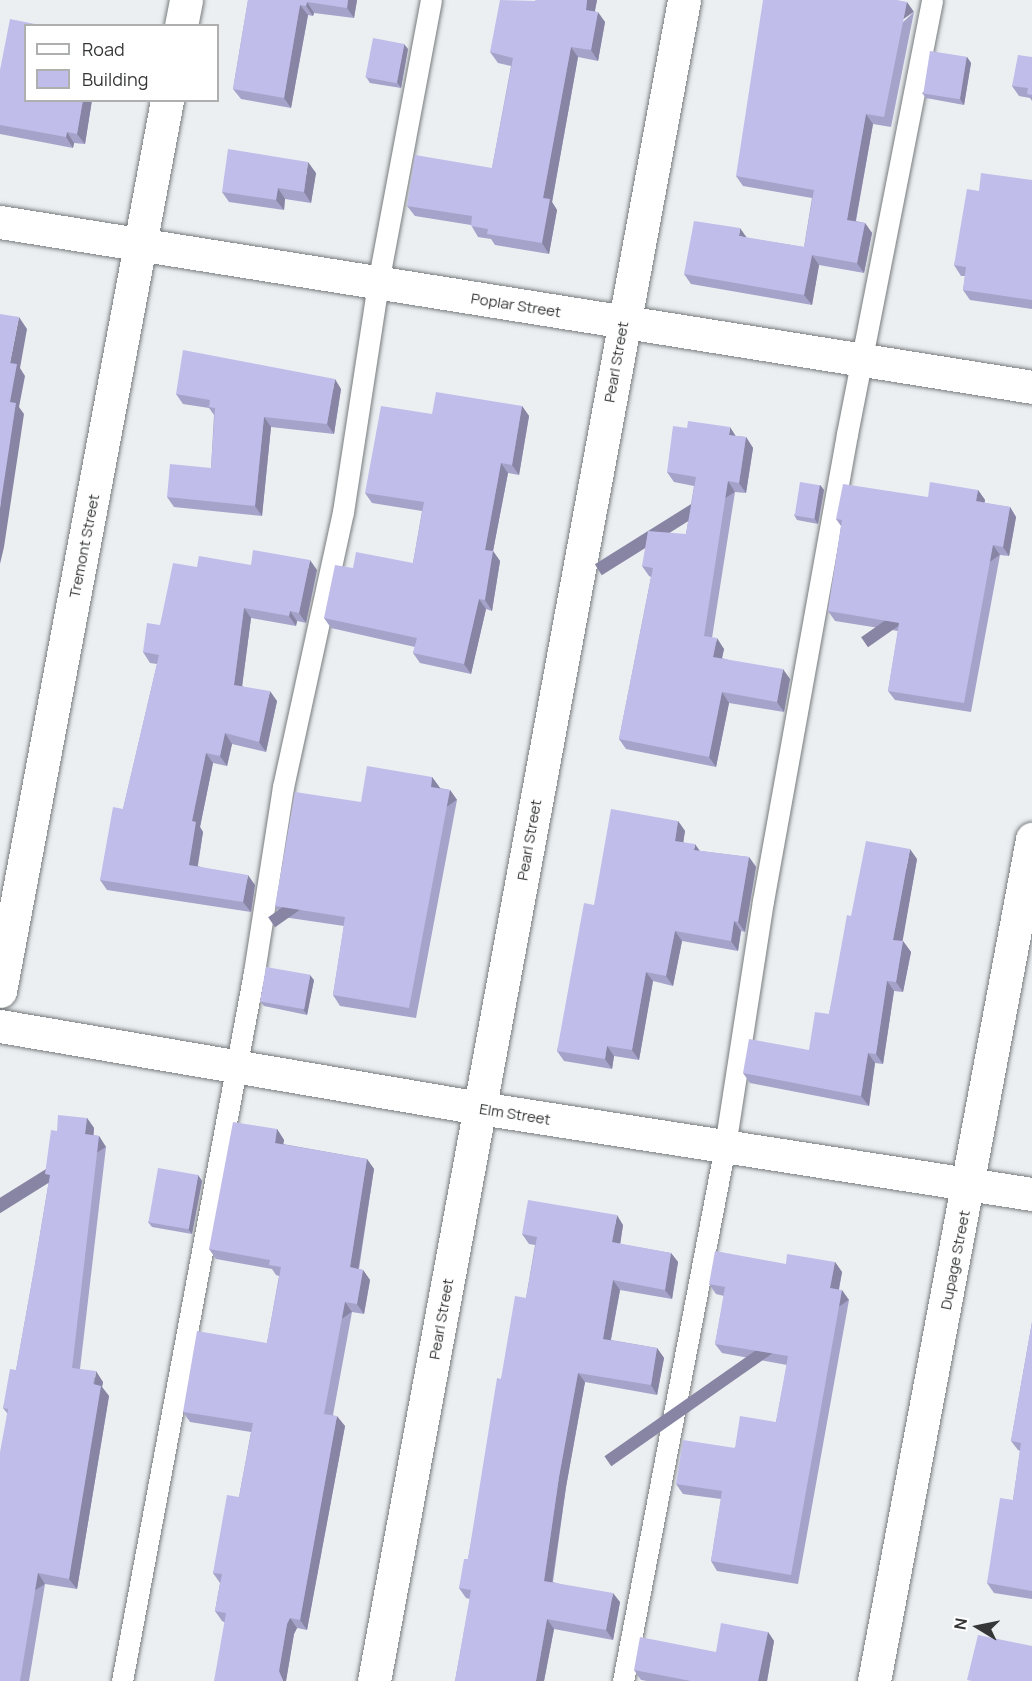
<!DOCTYPE html>
<style>
body{margin:0}
#map{position:relative;width:1032px;height:1681px;overflow:hidden;background:#ebeff2;font-family:Manrope,sans-serif}
div>[style]{position:absolute}
[style*='--x']{left:calc(var(--x)*1px);top:calc(var(--y)*1px);width:calc(var(--w)*1px);rotate:calc(var(--a)*1deg)}
.roads{filter:drop-shadow(0 0 2px #777b7d) drop-shadow(0 0 2px #777b7d)}
.lane>*{height:21px;margin:-10.5px;padding:0 10.5px;transform-origin:10.5px;border-radius:10.5px;background:#fff}
.street>*{height:33px;margin:-16.5px;padding:0 16.5px;transform-origin:16.5px;border-radius:16.5px;background:#fff}
.secondary>*{height:33px;margin:-16.5px;padding:0 16.5px;transform-origin:16.5px;border-radius:16.5px;background:#fff}
.wall>*{inset:0;background:#a6a3ca}
.shaded-wall>*{inset:0;background:#8784a4;transform-origin:0 0}
.building>*{inset:0;background:#c1bdeb;transform-origin:0 0}
span{translate:-50% -50%;white-space:nowrap;text-align:center;line-height:1.15;-webkit-text-stroke:5px #fff;paint-order:stroke}
.street-label{font-size:15px;color:#353637}
.legend{position:absolute;left:24px;top:24px;width:195px;height:78px;box-sizing:border-box;background:#fff;border:2px solid #aeafaf;margin:0;padding:8px 10px;list-style:none;font-size:18px;color:#353637}
.legend li{display:flex;align-items:center;gap:12px;height:30px}
.legend b{width:30px;border:2px solid #aeafaf}
.north{position:absolute;left:948px;top:1597px;width:60px;height:60px;-webkit-text-stroke:4px #fff;paint-order:stroke;rotate:280deg;font-size:16px;font-weight:700;line-height:24px;text-align:center;color:#353637}
.north::after{content:'';display:block;margin:auto;width:21px;height:27px;background:#353637;clip-path:polygon(50% 0,100% 100%,50% 72%,0 100%)}
</style>
<div id="map">
<div class="roads">
<div class="lane">
<i style="--x:122;--y:1681;--w:721;--a:-79.45"></i>
<i style="--x:254;--y:972;--w:187;--a:-81.1"></i>
<i style="--x:283;--y:787;--w:281;--a:-77.7"></i>
<i style="--x:343;--y:512;--w:232;--a:-81.3"></i>
<i style="--x:378;--y:283;--w:288;--a:-79.4"></i>
<i style="--x:623;--y:1681;--w:545;--a:-79.21"></i>
<i style="--x:725;--y:1146;--w:248;--a:-81.2"></i>
<i style="--x:763;--y:901;--w:474;--a:-79.8"></i>
<i style="--x:847;--y:434;--w:442;--a:-78.9"></i>
</div>
<div class="street">
<i style="--x:181;--y:26;--w:26;--a:-79"></i>
<i style="--x:0;--y:991;--w:907;--a:-79.38"></i>
<i style="--x:0;--y:1026;--w:487;--a:9.7"></i>
<i style="--x:480;--y:1108;--w:559;--a:8.86"></i>
<i style="--x:374;--y:1681;--w:1709;--a:-79.55"></i>
<i style="--x:874;--y:1681;--w:857;--a:-79.37"></i>
</div>
<div class="secondary">
<i style="--x:0;--y:222;--w:1045;--a:9.08"></i>
</div>
</div>
<div class="wall">
<i style="clip-path:polygon(248px 0,357px 0,354px 18px,314px 13px,313px 16px,308px 15px,291px 108px,241px 99px,233px 89px)"></i>
<i style="clip-path:polygon(536px 0,597px 0,595px 11px,605px 22px,598px 61px,578px 57px,552px 202px,557px 210px,549px 254px,495px 245px,491px 239px,478px 237px,471px 225px,415px 216px,407px 206px,492px 168px,511px 66px,498px 63px,490px 52px)"></i>
<i style="clip-path:polygon(914px 12px,891px 127px,873px 124px,856px 221px,865px 223px,872px 233px,864px 273px,819px 265px,812px 305px,691px 284px,684px 274px,747px 238px,804px 247px,812px 198px,743px 186px,736px 176px)"></i>
<i style="clip-path:polygon(408px 49px,401px 88px,370px 83px,366px 77px)"></i>
<i style="clip-path:polygon(967px 57px,971px 63px,964px 105px,926px 98px,922px 93px)"></i>
<i style="clip-path:polygon(1032px 57px,1032px 101px,1030px 98px,1019px 96px,1012px 86px)"></i>
<i style="clip-path:polygon(0 70px,26px 100px,92px 100px,85px 144px,74px 143px,73px 148px,0 134px)"></i>
<i style="clip-path:polygon(316px 173px,311px 203px,285px 199px,284px 210px,229px 202px,222px 192px)"></i>
<i style="clip-path:polygon(1032px 180px,1032px 309px,970px 300px,963px 290px,965px 276px,961px 276px,954px 265px,979px 191px)"></i>
<i style="clip-path:polygon(341px 389px,334px 434px,271px 427px,262px 516px,174px 507px,167px 497px,211px 468px,214px 415px,209px 408px,183px 404px,176px 394px)"></i>
<i style="clip-path:polygon(522px 406px,529px 416px,519px 475px,508px 473px,493px 551px,500px 561px,492px 611px,486px 609px,471px 674px,420px 663px,413px 653px,415px 647px,331px 628px,324px 618px,353px 568px,413px 563px,422px 511px,372px 503px,365px 493px,432px 414px)"></i>
<i style="clip-path:polygon(736px 436px,746px 437px,753px 448px,746px 493px,735px 492px,712px 638px,724px 649px,722px 658px,790px 679px,784px 712px,729px 703px,716px 767px,626px 749px,619px 739px,651px 577px,649px 576px,642px 566px,686px 534px,694px 486px,674px 482px,667px 472px)"></i>
<i style="clip-path:polygon(820px 485px,824px 490px,818px 524px,797px 520px,794px 515px)"></i>
<i style="clip-path:polygon(978px 490px,985px 500px,984px 503px,1010px 507px,1016px 517px,1009px 556px,1000px 555px,971px 712px,895px 700px,888px 691px,898px 631px,835px 621px,828px 611px,841px 526px,836px 519px,928px 497px)"></i>
<i style="clip-path:polygon(251px 565px,317px 570px,306px 623px,297px 621px,296px 626px,251px 618px,242px 686px,277px 701px,266px 752px,232px 744px,227px 766px,213px 763px,200px 827px,203px 832px,198px 866px,255px 885px,251px 912px,107px 890px,100px 880px,123px 809px,157px 664px,150px 663px,143px 652px,197px 567px)"></i>
<i style="clip-path:polygon(432px 777px,440px 788px,450px 790px,457px 800px,416px 1018px,340px 1006px,333px 995px,344px 926px,283px 917px,275px 906px,361px 802px)"></i>
<i style="clip-path:polygon(678px 821px,685px 831px,683px 842px,700px 851px,749px 857px,756px 867px,745px 932px,741px 931px,738px 951px,682px 941px,673px 986px,653px 981px,639px 1060px,614px 1056px,612px 1069px,564px 1061px,557px 1051px,594px 905px)"></i>
<i style="clip-path:polygon(917px 859px,902px 941px,903px 941px,911px 952px,903px 992px,894px 991px,883px 1064px,875px 1063px,869px 1106px,750px 1083px,743px 1073px,809px 1050px,829px 1014px,851px 916px)"></i>
<i style="clip-path:polygon(314px 980px,307px 1015px,264px 1006px,260px 1001px)"></i>
<i style="clip-path:polygon(87px 1118px,94px 1128px,93px 1135px,99px 1136px,106px 1147px,80px 1369px,103px 1382px,102px 1387px,109px 1396px,77px 1589px,45px 1584px,29px 1681px,0 1681px,7px 1413px,3px 1408px,16px 1370px,34px 1270px,49px 1180px,45px 1174px,57px 1131px)"></i>
<i style="clip-path:polygon(277px 1129px,284px 1140px,283px 1144px,367px 1159px,374px 1169px,359px 1269px,363px 1270px,370px 1280px,364px 1314px,352px 1312px,333px 1415px,345px 1426px,307px 1630px,297px 1628px,294px 1634px,286px 1681px,224px 1622px,222px 1621px,215px 1611px,220px 1583px,213px 1573px,239px 1497px,251px 1432px,190px 1422px,183px 1412px,267px 1343px,279px 1276px,276px 1275px,272px 1269px,216px 1259px,209px 1249px)"></i>
<i style="clip-path:polygon(198px 1175px,202px 1181px,192px 1234px,152px 1227px,148px 1222px)"></i>
<i style="clip-path:polygon(623px 1225px,620px 1244px,671px 1253px,678px 1262px,672px 1299px,620px 1290px,611px 1340px,657px 1348px,664px 1358px,657px 1395px,585px 1382px,566px 1487px,553px 1582px,620px 1602px,613px 1640px,554px 1629px,544px 1681px,455px 1681px,470px 1599px,466px 1598px,459px 1588px,468px 1559px,501px 1379px,526px 1298px,535px 1245px,529px 1244px,522px 1234px)"></i>
<i style="clip-path:polygon(835px 1262px,842px 1272px,839px 1290px,849px 1300px,798px 1584px,717px 1571px,711px 1561px,721px 1499px,683px 1494px,676px 1484px,776px 1422px,787px 1365px,722px 1353px,715px 1344px,724px 1296px,716px 1294px,709px 1284px,786px 1264px)"></i>
<i style="clip-path:polygon(1032px 1322px,1032px 1599px,994px 1593px,987px 1583px,1013px 1500px,1020px 1451px,1018px 1450px,1011px 1441px)"></i>
<i style="clip-path:polygon(768px 1632px,774px 1641px,767px 1681px,647px 1681px,641px 1680px,634px 1670px,716px 1652px)"></i>
</div>
<div class="shaded-wall">
<i style="clip-path:polygon(348px 0,357px 0,354px 18px,347px 8px)"></i>
<i style="clip-path:polygon(587px 0,597px 0,593px 20px,586px 10px)"></i>
<i style="clip-path:polygon(307px 2px,314px 13px,313px 16px,306px 6px)"></i>
<i style="left:907px;top:2px;width:12px;height:117px;rotate:55deg"></i>
<i style="clip-path:polygon(300px 5px,308px 15px,291px 108px,284px 98px)"></i>
<i style="clip-path:polygon(598px 12px,605px 22px,598px 61px,591px 50px)"></i>
<i style="clip-path:polygon(404px 44px,408px 49px,401px 88px,397px 82px)"></i>
<i style="clip-path:polygon(571px 47px,578px 57px,552px 202px,557px 210px,549px 254px,542px 243px,543px 198px)"></i>
<i style="clip-path:polygon(967px 57px,971px 63px,964px 105px,960px 99px)"></i>
<i style="clip-path:polygon(83px 100px,92px 100px,85px 144px,77px 134px)"></i>
<i style="clip-path:polygon(866px 114px,873px 124px,854px 230px,847px 220px)"></i>
<i style="clip-path:polygon(67px 132px,74px 143px,73px 148px,66px 137px)"></i>
<i style="clip-path:polygon(308px 162px,316px 173px,311px 203px,304px 192px)"></i>
<i style="clip-path:polygon(278px 188px,285px 199px,284px 210px,276px 200px)"></i>
<i style="clip-path:polygon(865px 223px,872px 233px,864px 273px,857px 263px)"></i>
<i style="clip-path:polygon(740px 228px,747px 238px,739px 236px)"></i>
<i style="clip-path:polygon(812px 255px,819px 265px,812px 305px,804px 295px)"></i>
<i style="clip-path:polygon(19px 317px,27px 329px,20px 368px,25px 376px,19px 407px,24px 414px,4px 547px,0 564px,0 508px,10px 363px)"></i>
<i style="clip-path:polygon(335px 379px,341px 389px,334px 434px,327px 424px)"></i>
<i style="clip-path:polygon(522px 406px,529px 416px,519px 475px,512px 465px)"></i>
<i style="clip-path:polygon(264px 417px,271px 427px,262px 516px,255px 506px)"></i>
<i style="clip-path:polygon(730px 427px,737px 438px,729px 435px)"></i>
<i style="clip-path:polygon(746px 437px,753px 448px,746px 493px,739px 483px)"></i>
<i style="clip-path:polygon(501px 463px,508px 473px,493px 551px,500px 561px,492px 611px,485px 600px,485px 550px)"></i>
<i style="left:728px;top:481px;width:13px;height:157px;rotate:58deg"></i>
<i style="clip-path:polygon(820px 485px,824px 490px,818px 524px,814px 518px)"></i>
<i style="clip-path:polygon(978px 490px,985px 500px,983px 511px,976px 501px)"></i>
<i style="clip-path:polygon(1010px 507px,1016px 517px,1009px 556px,1003px 547px)"></i>
<i style="left:993px;top:545px;width:12px;height:161px;rotate:55deg"></i>
<i style="clip-path:polygon(310px 560px,317px 570px,306px 623px,299px 613px)"></i>
<i style="clip-path:polygon(479px 599px,486px 609px,471px 674px,464px 664px)"></i>
<i style="clip-path:polygon(244px 608px,251px 618px,241px 695px,234px 685px)"></i>
<i style="clip-path:polygon(290px 611px,297px 621px,296px 626px,289px 616px)"></i>
<i style="clip-path:polygon(717px 638px,724px 649px,720px 667px,713px 657px)"></i>
<i style="clip-path:polygon(783px 669px,790px 679px,784px 712px,777px 702px)"></i>
<i style="clip-path:polygon(270px 691px,277px 701px,266px 752px,259px 742px)"></i>
<i style="clip-path:polygon(722px 692px,729px 703px,716px 767px,709px 757px)"></i>
<i style="clip-path:polygon(225px 733px,232px 744px,227px 766px,220px 756px)"></i>
<i style="clip-path:polygon(206px 753px,213px 763px,200px 827px,203px 832px,196px 875px,189px 865px,192px 821px)"></i>
<i style="clip-path:polygon(432px 777px,440px 788px,438px 797px,431px 787px)"></i>
<i style="left:450px;top:790px;width:12px;height:222px;rotate:55deg"></i>
<i style="clip-path:polygon(678px 821px,685px 831px,682px 851px,675px 841px)"></i>
<i style="clip-path:polygon(695px 844px,702px 854px,694px 850px)"></i>
<i style="clip-path:polygon(910px 849px,917px 859px,901px 950px,893px 940px)"></i>
<i style="clip-path:polygon(749px 857px,756px 867px,745px 932px,738px 922px)"></i>
<i style="clip-path:polygon(248px 875px,255px 885px,251px 912px,243px 902px)"></i>
<i style="clip-path:polygon(734px 921px,741px 931px,738px 951px,731px 941px)"></i>
<i style="clip-path:polygon(675px 931px,682px 941px,673px 986px,666px 976px)"></i>
<i style="clip-path:polygon(903px 941px,911px 952px,903px 992px,896px 982px)"></i>
<i style="clip-path:polygon(646px 972px,653px 981px,639px 1060px,632px 1050px)"></i>
<i style="clip-path:polygon(310px 975px,314px 980px,307px 1015px,303px 1009px)"></i>
<i style="clip-path:polygon(887px 981px,894px 991px,883px 1064px,876px 1054px)"></i>
<i style="clip-path:polygon(607px 1046px,614px 1056px,612px 1069px,605px 1059px)"></i>
<i style="clip-path:polygon(868px 1053px,875px 1063px,869px 1106px,861px 1096px)"></i>
<i style="clip-path:polygon(87px 1118px,94px 1128px,93px 1145px,85px 1134px)"></i>
<i style="clip-path:polygon(277px 1129px,284px 1140px,282px 1153px,275px 1143px)"></i>
<i style="left:99px;top:1136px;width:13px;height:234px;rotate:58deg"></i>
<i style="clip-path:polygon(367px 1159px,374px 1169px,357px 1277px,350px 1267px)"></i>
<i style="clip-path:polygon(198px 1175px,202px 1181px,192px 1234px,188px 1229px)"></i>
<i style="clip-path:polygon(617px 1215px,623px 1225px,619px 1252px,612px 1242px)"></i>
<i style="clip-path:polygon(671px 1253px,678px 1262px,672px 1299px,665px 1290px)"></i>
<i style="clip-path:polygon(835px 1262px,842px 1272px,837px 1298px,830px 1288px)"></i>
<i style="clip-path:polygon(363px 1270px,370px 1280px,364px 1314px,357px 1304px)"></i>
<i style="clip-path:polygon(613px 1280px,620px 1290px,609px 1349px,603px 1339px)"></i>
<i style="left:842px;top:1290px;width:12px;height:290px;rotate:55deg"></i>
<i style="left:345px;top:1302px;width:12px;height:114px;rotate:55deg"></i>
<i style="clip-path:polygon(657px 1348px,664px 1358px,657px 1395px,651px 1385px)"></i>
<i style="clip-path:polygon(96px 1371px,103px 1382px,102px 1387px,109px 1396px,77px 1589px,69px 1579px)"></i>
<i style="clip-path:polygon(578px 1373px,585px 1382px,566px 1487px,551px 1590px,544px 1581px,559px 1477px)"></i>
<i style="clip-path:polygon(337px 1416px,345px 1426px,307px 1630px,300px 1620px)"></i>
<i style="left:38px;top:1573px;width:13px;height:109px;rotate:58deg"></i>
<i style="clip-path:polygon(613px 1593px,620px 1602px,613px 1640px,606px 1630px)"></i>
<i style="clip-path:polygon(290px 1618px,297px 1628px,294px 1634px,286px 1681px,283px 1681px,279px 1671px,287px 1624px)"></i>
<i style="clip-path:polygon(547px 1619px,554px 1629px,544px 1681px,536px 1681px)"></i>
<i style="clip-path:polygon(768px 1632px,774px 1641px,767px 1681px,758px 1681px)"></i>
</div>
<div class="building">
<i style="clip-path:polygon(248px 0,348px 0,347px 8px,307px 2px,306px 6px,300px 5px,284px 98px,233px 89px)"></i>
<i style="clip-path:polygon(500px 0,536px 1px,536px 0,587px 0,586px 10px,598px 12px,591px 50px,571px 47px,543px 198px,550px 199px,542px 243px,487px 234px,488px 229px,471px 226px,472px 216px,407px 206px,415px 155px,492px 168px,513px 58px,490px 52px)"></i>
<i style="clip-path:polygon(763px 0,897px 0,907px 2px,884px 117px,866px 114px,847px 220px,865px 223px,857px 263px,812px 255px,804px 295px,684px 274px,694px 221px,740px 228px,739px 236px,804px 247px,814px 190px,736px 176px)"></i>
<i style="clip-path:polygon(10px 19px,45px 26px,26px 26px,26px 100px,83px 100px,77px 134px,67px 132px,66px 137px,0 125px,0 70px)"></i>
<i style="left:373px;top:38px;width:32px;height:40px;rotate:11deg"></i>
<i style="left:930px;top:51px;width:37px;height:43px;rotate:9deg"></i>
<i style="clip-path:polygon(1018px 55px,1032px 57px,1032px 95px,1027px 94px,1028px 88px,1012px 86px)"></i>
<i style="clip-path:polygon(228px 149px,308px 162px,304px 192px,278px 188px,276px 200px,222px 192px)"></i>
<i style="clip-path:polygon(981px 173px,1032px 180px,1032px 300px,963px 290px,966px 267px,954px 265px,967px 189px,979px 191px)"></i>
<i style="clip-path:polygon(0 314px,19px 317px,10px 363px,17px 364px,10px 402px,16px 403px,0 508px)"></i>
<i style="clip-path:polygon(183px 350px,335px 379px,327px 424px,264px 417px,255px 506px,167px 497px,170px 464px,211px 468px,215px 408px,209px 407px,210px 400px,176px 394px)"></i>
<i style="clip-path:polygon(436px 392px,522px 406px,512px 465px,501px 463px,485px 550px,493px 551px,485px 600px,479px 599px,464px 664px,413px 653px,417px 638px,324px 618px,335px 565px,353px 568px,356px 552px,413px 563px,424px 502px,365px 493px,381px 406px,432px 414px)"></i>
<i style="clip-path:polygon(688px 421px,730px 427px,729px 435px,746px 437px,739px 483px,728px 481px,704px 636px,717px 638px,713px 657px,783px 669px,777px 702px,722px 692px,709px 757px,619px 739px,653px 568px,642px 566px,648px 531px,686px 534px,696px 477px,667px 472px,673px 426px,687px 428px)"></i>
<i style="left:800px;top:482px;width:20px;height:34px;rotate:9deg"></i>
<i style="clip-path:polygon(930px 482px,978px 490px,976px 501px,1010px 507px,1003px 547px,993px 545px,964px 703px,888px 691px,899px 623px,828px 611px,842px 520px,836px 519px,843px 484px,928px 497px)"></i>
<i style="clip-path:polygon(253px 550px,310px 560px,299px 613px,290px 611px,289px 616px,244px 608px,234px 685px,270px 691px,259px 742px,225px 733px,220px 756px,206px 753px,192px 821px,196px 822px,189px 865px,248px 875px,243px 902px,100px 880px,113px 807px,123px 809px,159px 655px,143px 652px,147px 623px,160px 625px,173px 563px,197px 567px,199px 556px,251px 565px)"></i>
<i style="clip-path:polygon(367px 766px,432px 777px,431px 787px,450px 790px,409px 1008px,333px 995px,345px 917px,275px 906px,295px 792px,361px 802px)"></i>
<i style="clip-path:polygon(611px 809px,678px 821px,675px 841px,695px 844px,694px 850px,749px 857px,738px 922px,734px 921px,731px 941px,675px 931px,666px 976px,646px 972px,632px 1050px,607px 1046px,605px 1059px,557px 1051px,584px 903px,594px 905px)"></i>
<i style="clip-path:polygon(866px 841px,910px 849px,893px 940px,903px 941px,896px 982px,887px 981px,876px 1054px,868px 1053px,861px 1096px,743px 1073px,749px 1039px,809px 1050px,815px 1012px,829px 1014px,847px 915px,851px 916px)"></i>
<i style="left:266px;top:967px;width:45px;height:35px;rotate:10deg"></i>
<i style="clip-path:polygon(58px 1115px,87px 1118px,85px 1134px,99px 1136px,72px 1368px,96px 1371px,93px 1384px,101px 1386px,69px 1579px,38px 1573px,20px 1681px,0 1681px,0 1452px,8px 1409px,3px 1408px,10px 1369px,16px 1370px,34px 1270px,50px 1175px,45px 1174px,51px 1130px,57px 1131px)"></i>
<i style="clip-path:polygon(233px 1122px,277px 1129px,275px 1143px,367px 1159px,350px 1267px,363px 1270px,357px 1304px,345px 1302px,324px 1414px,337px 1416px,300px 1620px,290px 1618px,287px 1624px,279px 1671px,283px 1681px,214px 1681px,226px 1613px,215px 1611px,222px 1574px,213px 1573px,227px 1495px,239px 1497px,253px 1423px,183px 1412px,197px 1331px,267px 1343px,281px 1267px,269px 1265px,270px 1260px,209px 1249px)"></i>
<i style="left:158px;top:1168px;width:41px;height:55px;rotate:10deg"></i>
<i style="clip-path:polygon(528px 1200px,617px 1215px,612px 1242px,671px 1253px,665px 1290px,613px 1280px,603px 1339px,657px 1348px,651px 1385px,578px 1373px,559px 1477px,544px 1581px,613px 1593px,606px 1630px,547px 1619px,536px 1681px,455px 1681px,471px 1590px,459px 1588px,464px 1559px,468px 1559px,497px 1378px,501px 1379px,515px 1296px,526px 1298px,537px 1237px,522px 1234px)"></i>
<i style="clip-path:polygon(715px 1251px,786px 1264px,787px 1254px,835px 1262px,830px 1288px,842px 1290px,791px 1575px,711px 1561px,722px 1491px,676px 1484px,683px 1440px,735px 1448px,740px 1416px,776px 1422px,788px 1356px,715px 1344px,725px 1287px,709px 1284px)"></i>
<i style="clip-path:polygon(1032px 1322px,1032px 1591px,987px 1583px,1000px 1498px,1013px 1500px,1021px 1443px,1011px 1441px)"></i>
<i style="clip-path:polygon(721px 1623px,768px 1632px,758px 1681px,691px 1681px,634px 1670px,640px 1637px,716px 1652px)"></i>
<i style="clip-path:polygon(978px 1635px,1032px 1646px,1032px 1681px,972px 1681px,967px 1680px)"></i>
</div>
<div class="street-label">
<span style="left:516px;top:305px;rotate:9deg">Poplar Street</span>
<span style="left:616px;top:362px;rotate:-80deg">Pearl Street</span>
<span style="left:84px;top:546px;rotate:-79deg">Tremont Street</span>
<span style="left:529px;top:840px;rotate:-80deg">Pearl Street</span>
<span style="left:515px;top:1114px;rotate:9deg">Elm Street</span>
<span style="left:955px;top:1260px;rotate:-79deg">Dupage Street</span>
<span style="left:441px;top:1319px;rotate:-80deg">Pearl Street</span>
</div>
<ul class="legend">
<li><b style="height:8px;background:#fff"></b>Road</li>
<li><b style="height:16px;background:#c1bdeb"></b>Building</li>
</ul>
<div class="north">N</div>
</div>
